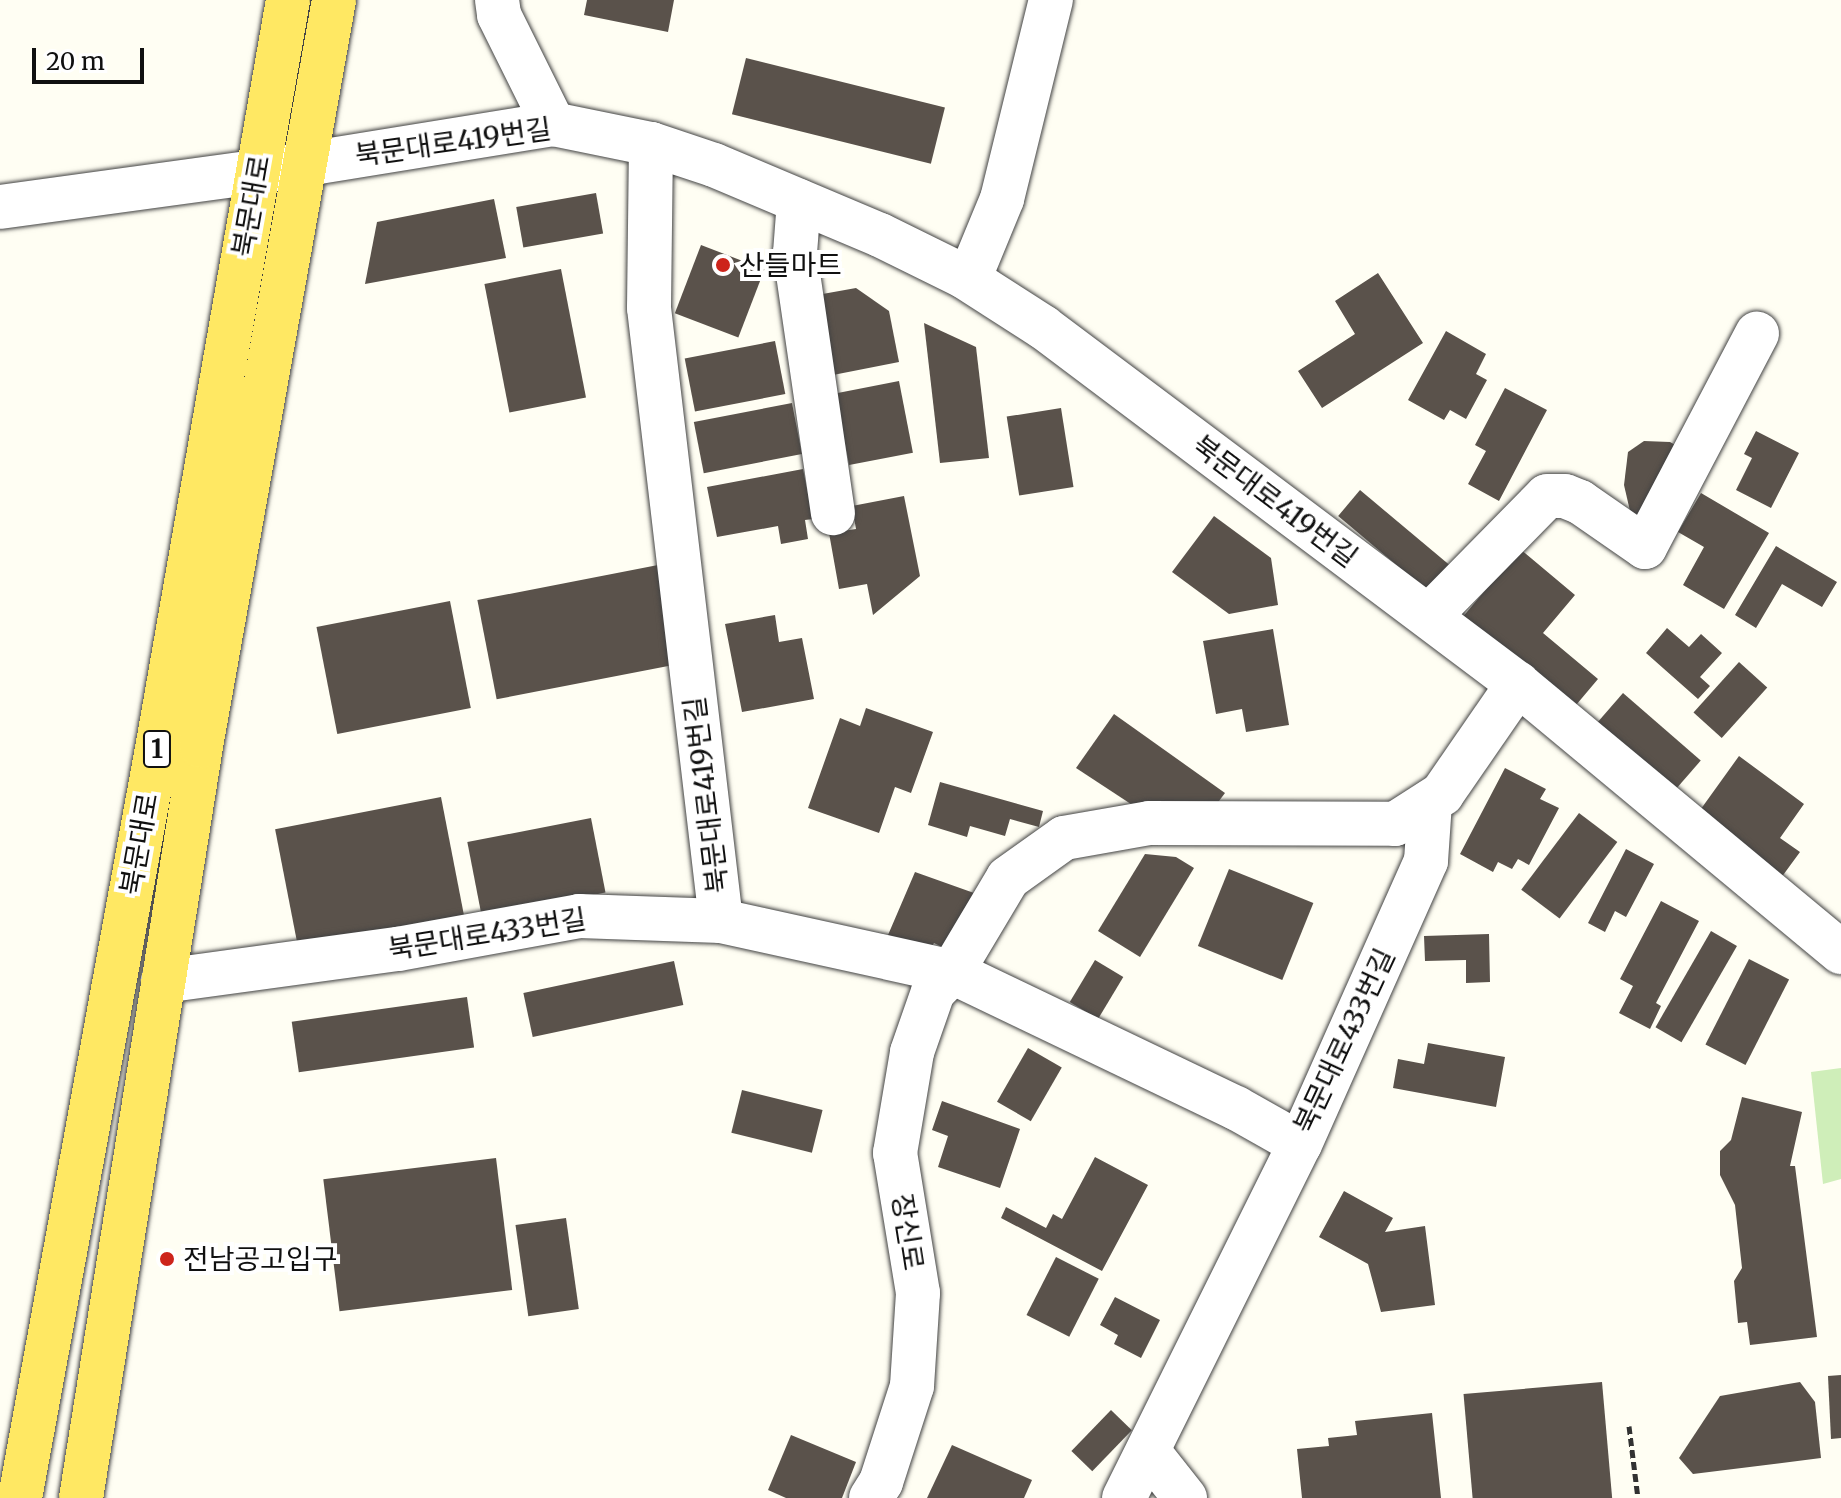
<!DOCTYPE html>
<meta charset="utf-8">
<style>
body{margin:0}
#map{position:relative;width:1841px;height:1498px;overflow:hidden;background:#fffef3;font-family:Merriweather,"Noto Sans KR",serif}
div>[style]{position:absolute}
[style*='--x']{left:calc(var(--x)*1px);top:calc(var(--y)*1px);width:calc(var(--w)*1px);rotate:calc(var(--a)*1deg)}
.green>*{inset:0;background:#cfeeb9}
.building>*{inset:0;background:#5a524b;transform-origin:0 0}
.path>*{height:5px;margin-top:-2.5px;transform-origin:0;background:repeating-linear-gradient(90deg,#323232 0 8px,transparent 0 12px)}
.roads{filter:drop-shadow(0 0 2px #434343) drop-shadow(0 0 2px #434343)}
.minor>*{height:44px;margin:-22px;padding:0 22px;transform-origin:22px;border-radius:22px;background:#fff}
.major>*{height:44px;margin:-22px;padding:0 22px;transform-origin:22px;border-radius:22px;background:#ffe863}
.dots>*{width:22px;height:22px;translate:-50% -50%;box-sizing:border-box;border:4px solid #fff;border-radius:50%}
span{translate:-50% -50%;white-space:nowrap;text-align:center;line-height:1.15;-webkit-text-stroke:8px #fff;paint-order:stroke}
.shield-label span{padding:2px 6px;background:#fff;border:2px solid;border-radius:6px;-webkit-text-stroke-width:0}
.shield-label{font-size:26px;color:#101010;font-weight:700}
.street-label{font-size:28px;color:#101010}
.poi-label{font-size:28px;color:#101010}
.left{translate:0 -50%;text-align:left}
.scale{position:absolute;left:32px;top:48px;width:112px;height:36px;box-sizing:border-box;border:4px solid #101010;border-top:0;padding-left:10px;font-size:24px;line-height:28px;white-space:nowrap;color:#101010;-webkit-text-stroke:6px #fff;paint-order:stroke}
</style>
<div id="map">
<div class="green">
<i style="clip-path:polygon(1841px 1068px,1841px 1179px,1823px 1184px,1811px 1072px)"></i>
</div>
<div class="building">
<i style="clip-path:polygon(587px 0,674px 0,668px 32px,584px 15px)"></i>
<i style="left:746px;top:58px;width:205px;height:58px;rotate:14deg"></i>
<i style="left:596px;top:193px;width:41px;height:81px;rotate:80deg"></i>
<i style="clip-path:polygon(494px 199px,506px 258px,365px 284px,377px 222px)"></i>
<i style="left:701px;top:245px;width:68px;height:73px;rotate:21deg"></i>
<i style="left:561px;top:269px;width:131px;height:78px;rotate:79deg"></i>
<i style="clip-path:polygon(1378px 273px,1423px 343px,1322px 408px,1298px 371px,1355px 334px,1335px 301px)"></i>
<i style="clip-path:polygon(856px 288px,889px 311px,899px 362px,833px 375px,817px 295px)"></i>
<i style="clip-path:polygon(924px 323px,976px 347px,989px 458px,940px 463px)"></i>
<i style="clip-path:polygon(1446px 331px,1486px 354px,1476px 374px,1487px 380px,1466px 419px,1450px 410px,1444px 420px,1408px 400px)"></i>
<i style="left:775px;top:341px;width:54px;height:92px;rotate:79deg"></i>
<i style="left:899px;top:381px;width:73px;height:65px;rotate:79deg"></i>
<i style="clip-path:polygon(1505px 388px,1547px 410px,1499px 501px,1468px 484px,1486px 451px,1475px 445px)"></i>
<i style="left:792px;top:403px;width:52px;height:100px;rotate:79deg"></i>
<i style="left:1061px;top:408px;width:80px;height:55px;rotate:81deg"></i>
<i style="clip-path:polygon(1756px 431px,1799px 453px,1771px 508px,1736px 490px,1752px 458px,1744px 454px)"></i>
<i style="clip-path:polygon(1644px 441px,1670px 442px,1689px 453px,1649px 522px,1630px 511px,1624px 485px,1628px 452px)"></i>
<i style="clip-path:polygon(803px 469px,813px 519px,805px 520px,808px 539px,781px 544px,778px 526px,717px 537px,707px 487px)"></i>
<i style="left:1360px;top:490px;width:118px;height:34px;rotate:40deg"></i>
<i style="clip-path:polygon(1701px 493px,1769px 533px,1724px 609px,1683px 585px,1704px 547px,1678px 532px)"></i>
<i style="clip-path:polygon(904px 496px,920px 576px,873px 615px,867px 584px,839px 589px,829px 533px,856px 529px,852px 506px)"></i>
<i style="clip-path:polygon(1214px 516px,1271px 558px,1278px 605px,1229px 614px,1172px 572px)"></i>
<i style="clip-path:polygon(1776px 546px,1837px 582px,1822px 607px,1782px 584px,1756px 628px,1735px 615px)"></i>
<i style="clip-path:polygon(1520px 549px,1575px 595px,1543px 633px,1598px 679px,1571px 711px,1461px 619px)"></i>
<i style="left:658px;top:565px;width:101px;height:184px;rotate:79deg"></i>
<i style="left:450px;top:601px;width:109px;height:136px;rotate:79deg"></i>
<i style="clip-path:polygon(775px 615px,779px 642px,802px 638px,814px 699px,742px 712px,725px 624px)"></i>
<i style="clip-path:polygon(1667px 628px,1689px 647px,1701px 634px,1722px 653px,1700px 677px,1710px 686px,1698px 699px,1646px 653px)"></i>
<i style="clip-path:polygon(1273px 629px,1289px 725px,1246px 732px,1242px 709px,1216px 714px,1203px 641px)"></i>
<i style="left:1739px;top:662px;width:38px;height:68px;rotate:42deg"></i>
<i style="left:1623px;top:693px;width:103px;height:46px;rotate:41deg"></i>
<i style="clip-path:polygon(866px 708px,933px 732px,911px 793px,895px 787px,879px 833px,808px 808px,840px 718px,860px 726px)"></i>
<i style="clip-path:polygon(1114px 714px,1225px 793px,1210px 813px,1140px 810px,1076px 768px)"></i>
<i style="clip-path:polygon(1739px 756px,1804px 804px,1780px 838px,1800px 852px,1778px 882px,1693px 820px)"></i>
<i style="clip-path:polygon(1505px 768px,1546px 789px,1540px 799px,1559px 808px,1529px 865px,1518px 859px,1512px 869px,1498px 862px,1493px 872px,1460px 854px)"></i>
<i style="clip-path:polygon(940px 782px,1043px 811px,1039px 827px,1010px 819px,1005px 836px,970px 826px,967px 837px,928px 825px)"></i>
<i style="left:441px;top:797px;width:122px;height:169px;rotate:79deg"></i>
<i style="left:1579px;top:813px;width:48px;height:96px;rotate:37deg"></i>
<i style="left:591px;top:818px;width:76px;height:126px;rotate:79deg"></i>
<i style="clip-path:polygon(1626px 849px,1654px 864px,1626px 917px,1615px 911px,1605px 932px,1588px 923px)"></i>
<i style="clip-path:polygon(1145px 854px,1176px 857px,1194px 868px,1140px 957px,1098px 931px)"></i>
<i style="left:1229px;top:869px;width:91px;height:83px;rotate:22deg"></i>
<i style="clip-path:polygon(915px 872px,974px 893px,946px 949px,934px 943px,930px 949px,915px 941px,912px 948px,888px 935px)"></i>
<i style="clip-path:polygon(1661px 901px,1699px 921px,1656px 1003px,1661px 1006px,1650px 1029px,1619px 1013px,1633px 986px,1620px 979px)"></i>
<i style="left:1711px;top:931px;width:30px;height:111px;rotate:30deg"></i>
<i style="clip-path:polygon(1489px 934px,1490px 982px,1466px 983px,1466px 960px,1425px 961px,1424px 936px)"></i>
<i style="left:1749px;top:959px;width:45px;height:96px;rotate:27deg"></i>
<i style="left:1095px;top:960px;width:33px;height:49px;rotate:31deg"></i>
<i style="left:674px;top:961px;width:45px;height:154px;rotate:78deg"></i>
<i style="left:467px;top:997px;width:51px;height:177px;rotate:82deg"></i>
<i style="clip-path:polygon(1428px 1043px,1505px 1057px,1496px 1107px,1393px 1088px,1398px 1059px,1424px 1064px)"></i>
<i style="left:1028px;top:1048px;width:39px;height:62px;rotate:30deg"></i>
<i style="left:742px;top:1090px;width:83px;height:44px;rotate:14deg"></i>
<i style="clip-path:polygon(1742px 1097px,1802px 1112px,1790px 1166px,1795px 1166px,1817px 1337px,1750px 1345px,1747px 1322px,1738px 1323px,1734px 1281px,1742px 1268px,1735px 1205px,1720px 1175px,1720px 1151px,1731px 1140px)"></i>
<i style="clip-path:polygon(942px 1101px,1020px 1129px,1000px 1188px,938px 1167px,948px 1136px,932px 1130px)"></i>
<i style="clip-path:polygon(1095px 1157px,1148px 1185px,1102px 1271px,1001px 1218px,1006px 1207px,1046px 1228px,1053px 1214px,1062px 1219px)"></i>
<i style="left:496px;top:1158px;width:133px;height:174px;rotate:83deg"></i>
<i style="clip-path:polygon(1344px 1191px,1393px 1218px,1385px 1232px,1425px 1226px,1435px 1305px,1381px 1312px,1368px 1264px,1319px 1237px)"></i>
<i style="left:566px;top:1218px;width:92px;height:51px;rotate:82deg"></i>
<i style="left:1056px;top:1257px;width:48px;height:65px;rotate:27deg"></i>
<i style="clip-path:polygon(1115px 1297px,1160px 1320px,1141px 1358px,1114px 1344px,1118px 1335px,1100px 1325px)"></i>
<i style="clip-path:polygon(1841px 1375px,1841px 1438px,1831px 1439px,1828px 1376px)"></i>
<i style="left:1602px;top:1382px;width:117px;height:139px;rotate:85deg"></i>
<i style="clip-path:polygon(1800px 1382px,1815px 1402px,1821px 1458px,1693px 1474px,1679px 1458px,1720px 1396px)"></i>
<i style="left:1111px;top:1410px;width:29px;height:57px;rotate:44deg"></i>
<i style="clip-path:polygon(1432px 1413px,1441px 1498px,1302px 1498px,1297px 1449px,1329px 1446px,1328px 1438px,1357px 1435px,1355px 1421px)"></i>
<i style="clip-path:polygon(791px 1435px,856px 1462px,842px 1498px,786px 1498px,768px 1490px)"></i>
<i style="clip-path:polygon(952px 1445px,1032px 1480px,1024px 1498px,927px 1498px)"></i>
</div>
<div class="path">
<i style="--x:1629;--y:1426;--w:73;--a:82.9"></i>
</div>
<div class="roads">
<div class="minor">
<i style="--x:497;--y:0;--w:15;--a:82"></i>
<i style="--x:499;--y:15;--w:122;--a:63.6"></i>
<i style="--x:651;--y:144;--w:164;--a:90.7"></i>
<i style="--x:649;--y:308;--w:617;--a:83.3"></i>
<i style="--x:799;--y:201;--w:52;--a:94.4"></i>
<i style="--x:795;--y:253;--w:263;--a:81.7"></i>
<i style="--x:0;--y:207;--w:259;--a:-7.8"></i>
<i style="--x:257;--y:172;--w:300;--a:-9.2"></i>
<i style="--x:553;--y:124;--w:100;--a:11.5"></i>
<i style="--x:651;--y:144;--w:66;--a:18.4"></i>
<i style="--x:714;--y:165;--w:180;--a:22.9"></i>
<i style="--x:880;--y:235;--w:95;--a:26.3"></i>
<i style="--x:965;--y:277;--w:93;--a:32.7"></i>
<i style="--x:1043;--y:327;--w:594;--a:36.93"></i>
<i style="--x:1518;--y:684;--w:420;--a:39.7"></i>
<i style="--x:969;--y:279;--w:87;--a:-67.6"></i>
<i style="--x:1002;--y:199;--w:205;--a:-76.2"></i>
<i style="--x:1429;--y:616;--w:168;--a:-45.5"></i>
<i style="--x:1547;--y:496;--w:18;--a:0"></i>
<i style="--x:1565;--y:496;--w:16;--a:22"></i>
<i style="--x:1580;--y:502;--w:79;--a:34.7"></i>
<i style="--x:1645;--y:547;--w:241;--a:-62.3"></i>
<i style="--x:163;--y:981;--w:237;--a:-7.8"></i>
<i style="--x:398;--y:949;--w:184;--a:-10.3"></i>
<i style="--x:579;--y:916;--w:142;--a:2"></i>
<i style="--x:721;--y:921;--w:237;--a:12.4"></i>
<i style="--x:952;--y:972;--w:315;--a:25.6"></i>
<i style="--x:1236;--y:1108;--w:73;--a:29.4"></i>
<i style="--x:1300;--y:1144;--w:310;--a:-66"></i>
<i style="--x:1426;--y:861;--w:59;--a:-86.1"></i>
<i style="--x:1148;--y:1451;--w:60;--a:51.8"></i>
<i style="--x:871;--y:1498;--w:19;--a:-58"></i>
<i style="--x:881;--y:1482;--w:101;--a:-72.1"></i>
<i style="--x:912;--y:1386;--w:93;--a:-86.3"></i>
<i style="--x:918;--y:1293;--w:142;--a:-99.3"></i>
<i style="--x:895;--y:1153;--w:102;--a:-80.4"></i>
<i style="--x:912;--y:1052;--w:64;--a:-70.7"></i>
<i style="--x:933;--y:992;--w:28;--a:-46"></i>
<i style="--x:952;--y:972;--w:109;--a:-59.2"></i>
<i style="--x:1008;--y:878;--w:69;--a:-35.5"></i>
<i style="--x:1064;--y:838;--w:86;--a:-10"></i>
<i style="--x:1149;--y:823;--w:246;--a:0.2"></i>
<i style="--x:1395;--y:824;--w:56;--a:-32.6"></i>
<i style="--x:1442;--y:794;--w:134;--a:-55.4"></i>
<i style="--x:1124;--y:1498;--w:395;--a:-63.6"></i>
</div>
<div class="major">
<i style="--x:20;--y:1498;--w:779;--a:-79.64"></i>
<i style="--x:160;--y:732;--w:743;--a:-80.08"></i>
<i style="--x:81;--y:1498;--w:762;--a:-80.93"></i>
<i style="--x:201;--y:746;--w:758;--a:-79.89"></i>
</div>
</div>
<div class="dots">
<i style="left:723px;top:265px;background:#cd241b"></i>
<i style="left:167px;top:1259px;background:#cd241b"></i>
</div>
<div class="shield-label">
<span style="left:157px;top:749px">1</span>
</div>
<div class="street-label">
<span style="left:453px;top:142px;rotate:-8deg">북문대로419번길</span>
<span style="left:251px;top:206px;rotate:-80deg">북문대로</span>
<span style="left:1275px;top:501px;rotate:37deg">북문대로419번길</span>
<span style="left:706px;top:795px;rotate:-97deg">북문대로419번길</span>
<span style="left:139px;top:844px;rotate:-80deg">북문대로</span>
<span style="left:487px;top:934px;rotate:-9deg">북문대로433번길</span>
<span style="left:1344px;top:1041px;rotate:-65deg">북문대로433번길</span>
<span style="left:908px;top:1232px;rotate:81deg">장신로</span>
</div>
<div class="poi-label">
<span class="left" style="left:739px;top:265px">산들마트</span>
<span class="left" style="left:183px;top:1259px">전남공고입구</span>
</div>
<div class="scale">20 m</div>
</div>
